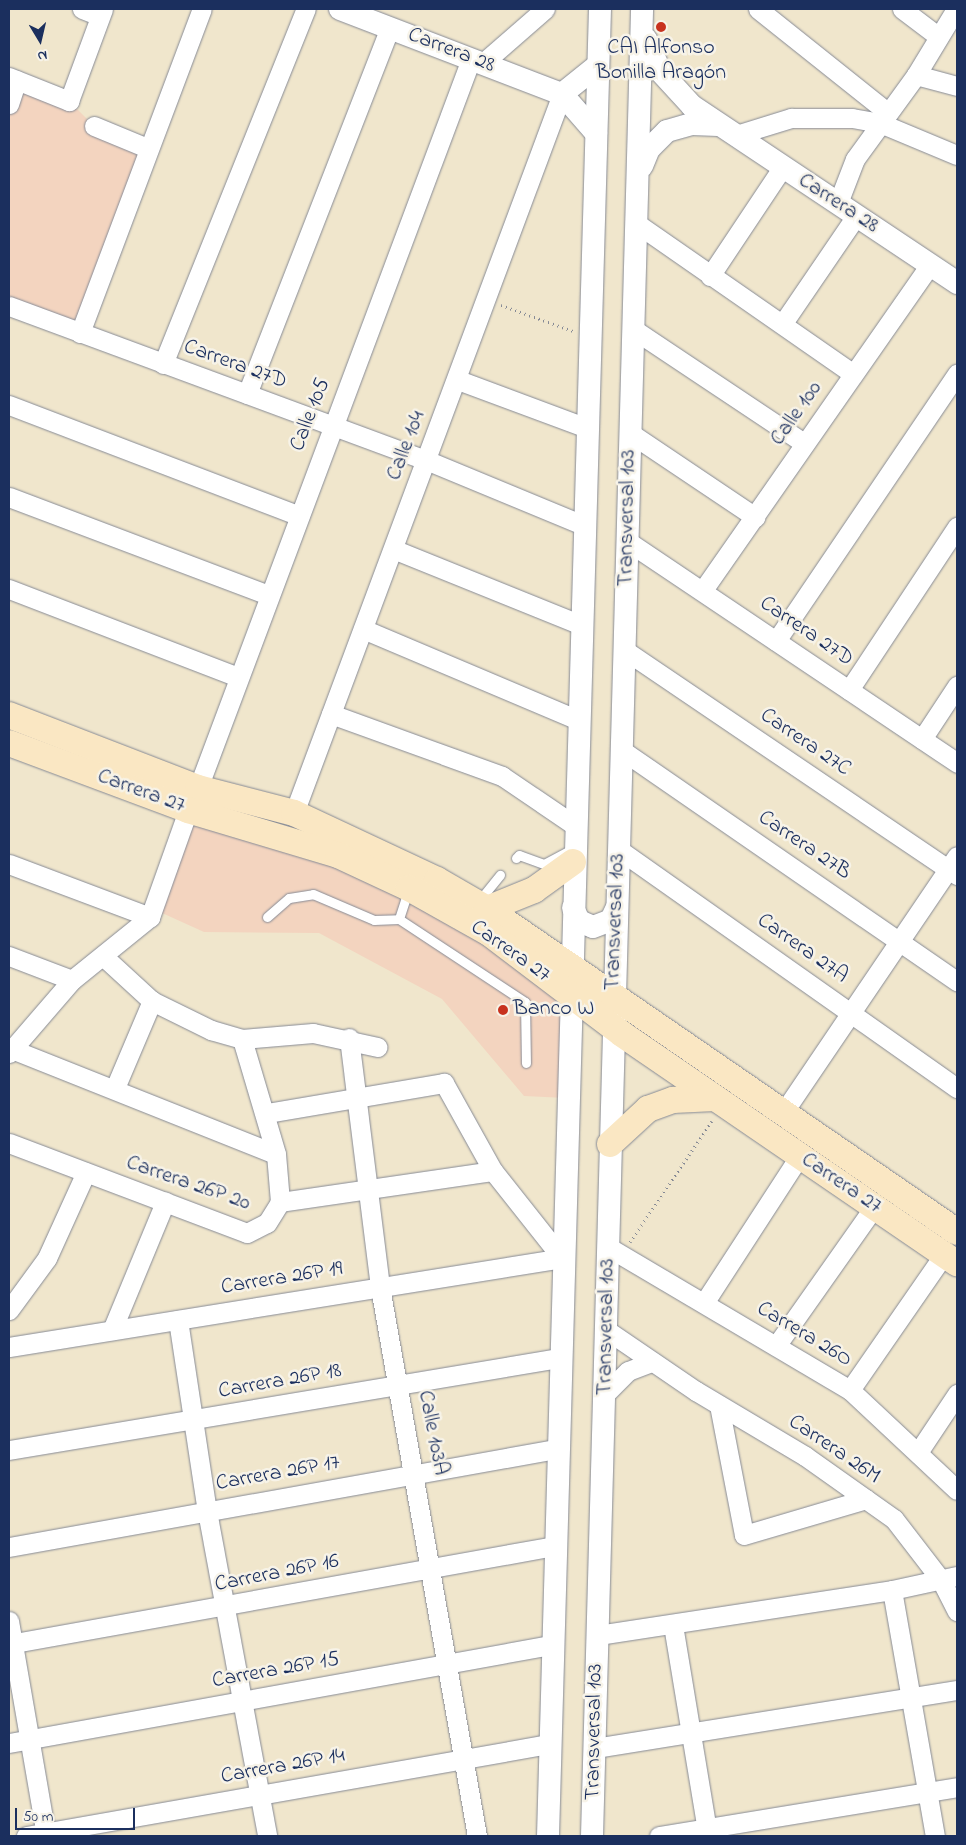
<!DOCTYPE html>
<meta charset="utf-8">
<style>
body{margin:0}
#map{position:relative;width:966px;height:1845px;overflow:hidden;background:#f0e6cc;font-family:"Indie Flower",sans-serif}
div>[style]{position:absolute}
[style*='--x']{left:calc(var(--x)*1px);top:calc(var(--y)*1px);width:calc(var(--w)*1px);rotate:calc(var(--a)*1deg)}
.built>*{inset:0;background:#f3d4bf}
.path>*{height:3px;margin-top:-1.5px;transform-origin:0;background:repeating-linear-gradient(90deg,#868a95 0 1px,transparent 0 5px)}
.roads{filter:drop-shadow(0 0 1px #868a95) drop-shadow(0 0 1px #868a95)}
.service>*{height:9px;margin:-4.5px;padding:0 4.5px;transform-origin:4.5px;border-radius:4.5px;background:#fff}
.minor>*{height:19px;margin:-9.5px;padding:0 9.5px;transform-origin:9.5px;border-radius:9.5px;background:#fff}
.tertiary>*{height:22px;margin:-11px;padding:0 11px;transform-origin:11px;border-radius:11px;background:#fff}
.secondary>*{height:26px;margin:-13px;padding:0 13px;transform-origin:13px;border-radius:13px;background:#fae7c3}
.dots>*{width:14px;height:14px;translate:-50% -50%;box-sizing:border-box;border:2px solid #f7f3e8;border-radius:50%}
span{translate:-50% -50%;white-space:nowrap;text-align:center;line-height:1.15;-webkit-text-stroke:5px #f7f3e8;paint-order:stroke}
.poi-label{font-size:22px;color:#1b2f5e}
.left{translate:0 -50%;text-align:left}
.street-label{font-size:22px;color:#1b2f5e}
.frame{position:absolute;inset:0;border:10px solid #1b2f5e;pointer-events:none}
.north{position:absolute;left:15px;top:15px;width:50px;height:50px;-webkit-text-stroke:4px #f7f3e8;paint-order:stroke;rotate:171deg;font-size:14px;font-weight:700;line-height:20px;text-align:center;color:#1b2f5e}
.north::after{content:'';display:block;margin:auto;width:18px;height:22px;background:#1b2f5e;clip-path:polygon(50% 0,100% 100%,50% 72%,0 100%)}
.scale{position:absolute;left:15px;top:1808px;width:120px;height:22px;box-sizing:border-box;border:2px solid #1b2f5e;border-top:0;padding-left:6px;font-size:15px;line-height:18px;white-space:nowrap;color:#1b2f5e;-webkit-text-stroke:4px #f7f3e8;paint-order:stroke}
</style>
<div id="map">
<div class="built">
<i style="clip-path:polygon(17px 80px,69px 101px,94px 126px,147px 148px,80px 333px,9px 306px,9px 104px)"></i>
<i style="clip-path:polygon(188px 810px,338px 855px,561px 989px,566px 1098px,524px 1096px,442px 999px,319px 933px,204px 932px,151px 908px)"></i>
</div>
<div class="path">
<i style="--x:501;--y:305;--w:77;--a:19.9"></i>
<i style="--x:630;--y:1242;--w:146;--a:-55.9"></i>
</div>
<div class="roads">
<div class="service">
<i style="--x:516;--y:858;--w:4;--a:-45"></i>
<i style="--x:519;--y:855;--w:27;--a:20"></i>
<i style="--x:544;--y:864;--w:26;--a:-28"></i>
<i style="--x:408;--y:891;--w:29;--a:108"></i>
<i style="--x:399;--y:919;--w:151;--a:33.4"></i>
<i style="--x:525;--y:1002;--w:61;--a:89.1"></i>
<i style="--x:478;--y:902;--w:35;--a:-51"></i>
<i style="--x:267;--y:917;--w:29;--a:-41"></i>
<i style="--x:289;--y:898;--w:24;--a:-9"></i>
<i style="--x:313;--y:894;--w:66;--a:23.1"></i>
<i style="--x:374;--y:920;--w:25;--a:-2"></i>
</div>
<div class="minor">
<i style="--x:82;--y:9;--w:19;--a:21"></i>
<i style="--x:758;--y:9;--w:165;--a:38.6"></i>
<i style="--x:902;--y:9;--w:46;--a:37.1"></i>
<i style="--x:483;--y:63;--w:82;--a:-41.1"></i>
<i style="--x:916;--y:75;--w:42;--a:15"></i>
<i style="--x:9;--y:77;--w:65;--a:21.8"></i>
<i style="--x:69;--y:101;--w:98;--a:-69.7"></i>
<i style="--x:9;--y:104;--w:25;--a:-72"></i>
<i style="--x:94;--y:126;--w:57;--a:22.5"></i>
<i style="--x:736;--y:135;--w:58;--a:-17.2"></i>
<i style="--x:791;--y:118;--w:61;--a:0"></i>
<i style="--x:852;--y:118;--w:28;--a:10"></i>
<i style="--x:880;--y:123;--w:83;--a:22.6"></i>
<i style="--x:838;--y:203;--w:47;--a:-68.9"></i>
<i style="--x:855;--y:159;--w:104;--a:-54"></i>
<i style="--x:916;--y:75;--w:77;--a:-58.8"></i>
<i style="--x:636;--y:223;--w:264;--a:34.8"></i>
<i style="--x:710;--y:276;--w:130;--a:-56.3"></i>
<i style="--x:9;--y:306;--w:445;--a:20.3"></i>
<i style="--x:426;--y:460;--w:170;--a:22.5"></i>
<i style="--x:783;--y:323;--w:130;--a:-55.7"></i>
<i style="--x:636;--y:331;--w:202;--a:33.7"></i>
<i style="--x:80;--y:333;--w:346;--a:-69.4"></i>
<i style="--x:163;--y:364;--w:383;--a:-68.1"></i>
<i style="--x:458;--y:380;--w:138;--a:20.4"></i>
<i style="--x:247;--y:394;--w:393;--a:-68.7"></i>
<i style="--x:9;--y:405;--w:311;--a:20.9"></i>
<i style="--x:630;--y:433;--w:151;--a:33.9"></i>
<i style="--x:9;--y:497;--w:277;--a:20.7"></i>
<i style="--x:627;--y:541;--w:398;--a:33.9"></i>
<i style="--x:393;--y:549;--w:203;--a:22"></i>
<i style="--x:9;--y:589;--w:245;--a:21"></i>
<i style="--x:703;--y:590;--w:396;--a:-55.1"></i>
<i style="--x:363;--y:629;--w:233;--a:22.9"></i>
<i style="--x:776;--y:641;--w:323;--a:-55.9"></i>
<i style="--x:626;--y:651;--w:400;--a:34.1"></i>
<i style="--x:849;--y:690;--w:196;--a:-56.5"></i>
<i style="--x:331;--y:714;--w:182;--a:19.9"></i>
<i style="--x:502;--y:776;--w:87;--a:34.2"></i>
<i style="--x:922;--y:739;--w:64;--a:-56.6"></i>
<i style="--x:623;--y:751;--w:406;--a:34.6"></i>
<i style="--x:198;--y:788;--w:778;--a:-69.47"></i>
<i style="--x:294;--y:813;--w:767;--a:-69.56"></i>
<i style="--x:618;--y:849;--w:415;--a:35.2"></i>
<i style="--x:9;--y:864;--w:151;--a:20.6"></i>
<i style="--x:9;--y:956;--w:67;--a:20.9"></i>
<i style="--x:104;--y:957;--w:65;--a:42.5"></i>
<i style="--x:152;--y:1001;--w:66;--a:26.2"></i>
<i style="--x:211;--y:1030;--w:32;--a:16"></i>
<i style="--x:242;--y:1039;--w:71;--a:-4.8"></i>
<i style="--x:313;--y:1033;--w:66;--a:12.3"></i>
<i style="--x:349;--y:1038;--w:251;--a:82.9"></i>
<i style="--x:380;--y:1287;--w:558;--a:79.98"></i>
<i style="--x:242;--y:1039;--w:120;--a:73.5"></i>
<i style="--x:276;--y:1154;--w:48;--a:85.2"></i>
<i style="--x:9;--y:1048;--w:287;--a:21.7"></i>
<i style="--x:9;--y:1053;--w:96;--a:-49.2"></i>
<i style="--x:72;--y:980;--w:100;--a:-38.9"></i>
<i style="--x:150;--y:917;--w:114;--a:-70.4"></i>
<i style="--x:115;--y:1088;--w:95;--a:-67"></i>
<i style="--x:783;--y:1113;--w:310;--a:-55.9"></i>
<i style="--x:9;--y:1143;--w:254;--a:20.7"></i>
<i style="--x:247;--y:1233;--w:22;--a:-27"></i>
<i style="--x:267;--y:1223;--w:25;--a:-58"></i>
<i style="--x:280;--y:1202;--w:215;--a:-8.3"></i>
<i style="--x:608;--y:1247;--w:281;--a:30.6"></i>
<i style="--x:850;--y:1390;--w:146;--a:43.1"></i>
<i style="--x:704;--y:1303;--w:176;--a:-57"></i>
<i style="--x:9;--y:1310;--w:64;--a:-53.8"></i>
<i style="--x:47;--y:1258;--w:94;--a:-65.6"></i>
<i style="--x:178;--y:1320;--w:193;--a:81.4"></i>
<i style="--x:207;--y:1511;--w:330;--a:79.5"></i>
<i style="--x:112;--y:1330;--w:139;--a:-67.5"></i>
<i style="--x:608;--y:1331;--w:107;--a:34.3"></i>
<i style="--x:696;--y:1391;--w:127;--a:30.8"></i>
<i style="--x:805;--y:1456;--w:109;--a:35.3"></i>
<i style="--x:894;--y:1519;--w:77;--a:52.4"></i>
<i style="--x:941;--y:1580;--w:35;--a:63"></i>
<i style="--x:776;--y:1346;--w:170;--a:-54.8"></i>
<i style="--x:9;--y:1347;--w:560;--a:-9.14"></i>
<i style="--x:562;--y:1258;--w:111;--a:-128.4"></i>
<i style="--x:493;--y:1171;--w:101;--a:-119.1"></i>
<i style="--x:444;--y:1083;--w:181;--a:170.4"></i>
<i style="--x:850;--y:1390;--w:165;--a:-55.3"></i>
<i style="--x:606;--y:1393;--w:31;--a:-45"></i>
<i style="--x:628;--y:1371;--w:26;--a:-21"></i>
<i style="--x:719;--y:1405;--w:132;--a:79.1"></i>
<i style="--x:744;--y:1535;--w:127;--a:-16.4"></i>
<i style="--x:9;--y:1450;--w:558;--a:-9.5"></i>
<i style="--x:919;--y:1451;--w:69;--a:-56.3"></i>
<i style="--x:9;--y:1547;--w:556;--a:-10.16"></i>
<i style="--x:892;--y:1590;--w:250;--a:80.1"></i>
<i style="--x:9;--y:1621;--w:218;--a:80.2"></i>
<i style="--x:673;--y:1625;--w:214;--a:80.6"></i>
<i style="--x:598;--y:1635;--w:297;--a:-8.7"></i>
<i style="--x:892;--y:1590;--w:66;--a:-12.2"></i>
<i style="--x:9;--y:1644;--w:554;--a:-10.19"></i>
<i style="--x:9;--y:1743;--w:551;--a:-10.25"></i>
<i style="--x:595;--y:1748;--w:367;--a:-9.1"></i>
<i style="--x:26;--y:1836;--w:531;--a:-9.98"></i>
<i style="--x:659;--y:1836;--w:302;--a:-9.3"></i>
</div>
<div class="tertiary">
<i style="--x:340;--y:9;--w:238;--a:21"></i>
<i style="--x:562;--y:94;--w:52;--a:48.9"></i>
<i style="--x:646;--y:39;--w:35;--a:66"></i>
<i style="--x:660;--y:71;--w:47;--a:47.6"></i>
<i style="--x:692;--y:106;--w:319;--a:33.7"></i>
<i style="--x:562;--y:94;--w:45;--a:-38.7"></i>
<i style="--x:642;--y:166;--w:18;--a:-68"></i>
<i style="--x:649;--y:149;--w:25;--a:-45"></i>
<i style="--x:667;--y:131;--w:26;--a:-16"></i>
<i style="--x:692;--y:124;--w:26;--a:2"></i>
<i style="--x:573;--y:908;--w:14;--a:65"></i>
<i style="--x:579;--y:921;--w:15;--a:23"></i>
<i style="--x:593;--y:927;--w:19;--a:-21"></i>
<i style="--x:611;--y:920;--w:14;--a:-65"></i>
<i style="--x:548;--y:1836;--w:1828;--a:-88.37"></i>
<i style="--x:592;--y:1836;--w:1828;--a:-88.43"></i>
</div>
<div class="secondary">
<i style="--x:9;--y:715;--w:203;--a:21.1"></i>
<i style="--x:198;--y:788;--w:99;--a:14.6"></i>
<i style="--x:294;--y:813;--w:158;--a:25.1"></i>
<i style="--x:437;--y:880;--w:58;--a:30.1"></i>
<i style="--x:487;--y:909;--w:570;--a:34.5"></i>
<i style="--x:9;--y:743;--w:191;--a:20.5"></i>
<i style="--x:188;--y:810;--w:157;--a:16.7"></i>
<i style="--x:338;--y:855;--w:78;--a:24.9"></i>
<i style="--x:409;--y:888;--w:92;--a:29.4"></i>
<i style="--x:489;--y:933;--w:167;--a:37.2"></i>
<i style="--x:622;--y:1034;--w:406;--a:34.4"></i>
<i style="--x:487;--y:909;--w:51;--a:-22"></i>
<i style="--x:534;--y:890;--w:48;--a:-35.7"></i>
<i style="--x:610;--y:1144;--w:52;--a:-42.6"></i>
<i style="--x:648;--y:1109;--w:27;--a:-20"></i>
<i style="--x:673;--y:1100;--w:42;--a:-2.7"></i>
</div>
</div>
<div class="dots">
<i style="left:661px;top:27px;background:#c8321e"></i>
<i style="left:503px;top:1010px;background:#c8321e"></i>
</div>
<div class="poi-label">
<span style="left:661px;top:61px">CAI Alfonso<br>Bonilla Aragón</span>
<span class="left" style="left:513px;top:1010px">Banco W</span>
</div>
<div class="street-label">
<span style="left:451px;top:51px;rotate:21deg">Carrera 28</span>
<span style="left:838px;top:204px;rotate:33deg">Carrera 28</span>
<span style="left:235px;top:365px;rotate:20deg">Carrera 27D</span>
<span style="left:797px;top:414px;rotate:-55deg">Calle 100</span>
<span style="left:311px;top:415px;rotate:-69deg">Calle 105</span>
<span style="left:407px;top:446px;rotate:-69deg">Calle 104</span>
<span style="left:628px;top:518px;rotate:-89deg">Transversal 103</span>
<span style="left:806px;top:632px;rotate:34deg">Carrera 27D</span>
<span style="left:805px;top:743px;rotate:34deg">Carrera 27C</span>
<span style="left:141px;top:792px;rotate:20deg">Carrera 27</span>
<span style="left:804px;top:846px;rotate:34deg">Carrera 27B</span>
<span style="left:616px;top:922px;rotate:-88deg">Transversal 103</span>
<span style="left:802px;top:949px;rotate:35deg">Carrera 27A</span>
<span style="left:510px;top:952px;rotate:35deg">Carrera 27</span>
<span style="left:188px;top:1184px;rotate:19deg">Carrera 26P 20</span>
<span style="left:841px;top:1184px;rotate:34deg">Carrera 27</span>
<span style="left:282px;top:1279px;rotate:-9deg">Carrera 26P 19</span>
<span style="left:607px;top:1327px;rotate:-89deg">Transversal 103</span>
<span style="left:804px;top:1335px;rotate:31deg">Carrera 26O</span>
<span style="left:280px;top:1382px;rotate:-10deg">Carrera 26P 18</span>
<span style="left:432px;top:1433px;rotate:79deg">Calle 103A</span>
<span style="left:834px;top:1450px;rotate:34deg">Carrera 26M</span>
<span style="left:278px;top:1474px;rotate:-10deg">Carrera 26P 17</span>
<span style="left:277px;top:1574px;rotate:-11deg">Carrera 26P 16</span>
<span style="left:276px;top:1671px;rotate:-10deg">Carrera 26P 15</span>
<span style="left:595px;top:1732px;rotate:-89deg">Transversal 103</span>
<span style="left:283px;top:1767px;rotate:-10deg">Carrera 26P 14</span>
</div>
<div class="frame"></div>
<div class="north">N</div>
<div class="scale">50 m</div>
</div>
